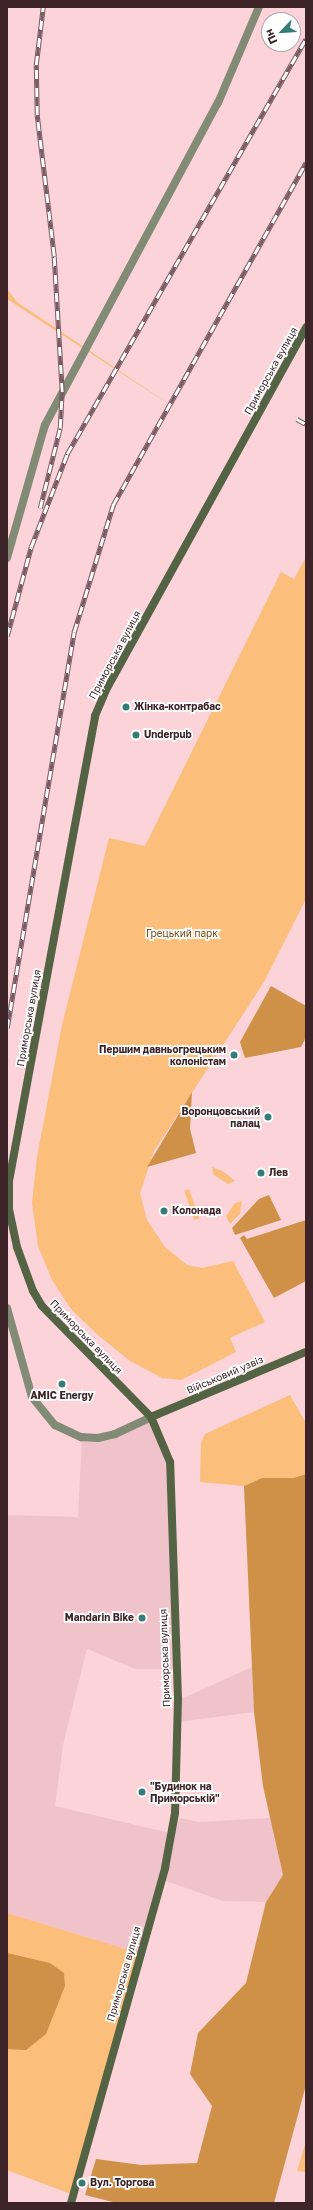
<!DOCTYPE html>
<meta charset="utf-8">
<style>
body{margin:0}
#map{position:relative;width:313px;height:2210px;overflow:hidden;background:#fbd3d9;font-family:"Golos Text",sans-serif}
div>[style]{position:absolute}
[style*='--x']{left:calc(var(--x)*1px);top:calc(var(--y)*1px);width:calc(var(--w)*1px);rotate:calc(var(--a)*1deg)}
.built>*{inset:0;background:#f0c3ca}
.green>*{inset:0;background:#fbbe7b;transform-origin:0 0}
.forest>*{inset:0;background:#cf9047}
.street>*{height:8px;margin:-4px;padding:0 4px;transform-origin:4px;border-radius:4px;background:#818b75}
.secondary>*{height:8px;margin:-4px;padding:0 4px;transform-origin:4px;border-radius:4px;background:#546343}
.rail>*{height:4.5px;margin-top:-2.25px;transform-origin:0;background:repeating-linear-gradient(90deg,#fff 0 9px,#795c61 0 18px);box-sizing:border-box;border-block:1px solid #795c61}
.dots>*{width:11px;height:11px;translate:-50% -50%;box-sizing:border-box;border:2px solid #fff;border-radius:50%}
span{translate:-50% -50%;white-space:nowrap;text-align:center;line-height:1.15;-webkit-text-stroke:3.5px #fff;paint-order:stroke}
.street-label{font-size:10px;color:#3c2428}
.poi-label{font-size:10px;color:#3c2428;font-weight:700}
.left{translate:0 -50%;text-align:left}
.right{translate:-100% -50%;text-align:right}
.park-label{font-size:10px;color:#764b15}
.frame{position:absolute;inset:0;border:8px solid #3c2428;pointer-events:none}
.north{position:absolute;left:261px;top:12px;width:40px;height:40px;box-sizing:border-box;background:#fff;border:1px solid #b1a7a9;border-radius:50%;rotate:245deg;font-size:11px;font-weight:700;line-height:16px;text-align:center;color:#3c2428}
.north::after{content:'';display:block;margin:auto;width:14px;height:18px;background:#357c76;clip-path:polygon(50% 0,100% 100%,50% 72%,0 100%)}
</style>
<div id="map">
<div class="built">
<i style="clip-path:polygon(151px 1418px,166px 1450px,173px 1669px,135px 1669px,87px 1649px,63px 1745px,55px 1806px,170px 1833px,139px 1953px,7px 1913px,7px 1515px,78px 1517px,82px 1438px,98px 1439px)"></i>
<i style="clip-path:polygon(252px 1667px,254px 1712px,178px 1722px,179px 1700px)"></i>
<i style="clip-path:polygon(175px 1817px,199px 1822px,271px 1818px,283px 1875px,266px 1902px,223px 1901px,163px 1880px)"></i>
</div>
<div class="green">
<i style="clip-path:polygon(7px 289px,17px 302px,181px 412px,7px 299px)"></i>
<i style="clip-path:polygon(306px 557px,306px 899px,264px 982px,154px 1151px,140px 1193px,147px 1220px,165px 1247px,187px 1265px,202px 1268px,233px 1261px,265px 1322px,230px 1338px,236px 1352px,181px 1380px,162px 1378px,130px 1361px,98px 1335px,71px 1309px,52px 1280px,38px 1246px,32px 1203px,37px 1157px,62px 1025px,109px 838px,145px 846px,281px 572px,294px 579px)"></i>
<i style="clip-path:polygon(212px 1167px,224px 1172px,235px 1181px,228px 1184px,214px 1175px)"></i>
<i style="left:189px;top:1189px;width:31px;height:5px;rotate:71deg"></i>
<i style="clip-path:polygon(242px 1201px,240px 1214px,230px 1224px,226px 1216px,235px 1203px)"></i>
<i style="clip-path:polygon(290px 1395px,306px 1423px,306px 1474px,294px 1478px,262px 1478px,244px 1486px,200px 1482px,201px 1443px,205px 1434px)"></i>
<i style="clip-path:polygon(7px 1913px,139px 1953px,71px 2194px,7px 2170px)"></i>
<i style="clip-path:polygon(306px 2141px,306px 2172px,297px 2171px)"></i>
</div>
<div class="forest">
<i style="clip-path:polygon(271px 986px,306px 1006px,306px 1037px,301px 1047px,245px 1058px,240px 1042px)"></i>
<i style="clip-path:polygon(192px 1092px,190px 1129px,196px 1153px,147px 1167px)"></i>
<i style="clip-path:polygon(269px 1195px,281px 1220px,235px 1235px,232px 1228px,259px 1199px)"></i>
<i style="clip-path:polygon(306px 1220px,306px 1281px,274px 1298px,240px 1238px,244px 1235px,247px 1239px)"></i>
<i style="clip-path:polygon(306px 1474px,306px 2085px,274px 2203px,117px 2203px,85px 2195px,96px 2159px,141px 2165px,197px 2163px,212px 2106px,190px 2074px,198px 2033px,246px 1983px,266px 1902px,283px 1875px,263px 1786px,254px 1712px,244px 1486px,262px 1478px,294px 1478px)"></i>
<i style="clip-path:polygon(7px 1953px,50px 1963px,64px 1973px,65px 1986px,46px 2034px,26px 2050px,7px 2049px)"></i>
</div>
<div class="street">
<i style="--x:7;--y:558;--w:138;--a:-74.1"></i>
<i style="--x:45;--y:425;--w:366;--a:-61.8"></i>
<i style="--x:218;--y:103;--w:104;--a:-66.9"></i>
<i style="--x:7;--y:1308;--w:92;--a:74.3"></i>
<i style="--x:32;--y:1397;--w:36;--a:51"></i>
<i style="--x:55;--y:1425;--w:29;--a:25"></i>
<i style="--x:81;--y:1437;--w:17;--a:3"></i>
<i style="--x:98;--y:1438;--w:17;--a:-13"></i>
<i style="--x:115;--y:1434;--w:40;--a:-25"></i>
</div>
<div class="secondary">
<i style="--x:151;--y:1417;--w:168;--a:-22.8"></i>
<i style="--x:71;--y:2203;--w:348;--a:-74.3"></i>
<i style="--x:165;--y:1868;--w:56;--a:-79.7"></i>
<i style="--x:175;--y:1813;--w:114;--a:-88.5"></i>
<i style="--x:178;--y:1699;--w:237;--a:-91.9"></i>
<i style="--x:170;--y:1462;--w:49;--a:-112.9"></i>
<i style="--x:151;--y:1417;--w:156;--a:-134.5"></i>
<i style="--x:42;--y:1306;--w:17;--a:-121"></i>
<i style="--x:33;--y:1291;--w:47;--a:-110"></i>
<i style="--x:17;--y:1247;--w:38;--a:-102"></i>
<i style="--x:9;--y:1210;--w:29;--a:-90"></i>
<i style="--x:9;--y:1181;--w:473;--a:-79.5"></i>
<i style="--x:95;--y:716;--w:30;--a:-67"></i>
<i style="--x:107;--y:688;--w:412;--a:-61.1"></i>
</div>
<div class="rail">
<i style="--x:297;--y:419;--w:10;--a:29"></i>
<i style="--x:40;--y:508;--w:82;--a:-76"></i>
<i style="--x:60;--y:428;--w:36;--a:-87"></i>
<i style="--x:62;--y:392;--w:136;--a:-93.4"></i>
<i style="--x:54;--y:256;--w:142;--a:-96.9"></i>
<i style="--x:37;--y:115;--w:50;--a:-91.1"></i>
<i style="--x:36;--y:65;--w:58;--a:-83.1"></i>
<i style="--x:7;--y:636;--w:92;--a:-74.9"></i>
<i style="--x:31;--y:547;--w:100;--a:-68.8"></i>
<i style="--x:67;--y:454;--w:479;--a:-60.1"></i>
<i style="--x:7;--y:1028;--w:402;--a:-80.4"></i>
<i style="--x:74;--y:632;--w:133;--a:-72.9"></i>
<i style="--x:113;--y:505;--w:393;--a:-60.6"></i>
</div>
<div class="dots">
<i style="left:126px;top:707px;background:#357c76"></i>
<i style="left:136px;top:735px;background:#357c76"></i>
<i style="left:234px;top:1055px;background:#357c76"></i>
<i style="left:268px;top:1117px;background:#357c76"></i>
<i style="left:261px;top:1173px;background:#357c76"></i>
<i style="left:164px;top:1211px;background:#357c76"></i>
<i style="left:62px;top:1384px;background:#357c76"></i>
<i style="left:142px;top:1618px;background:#357c76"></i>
<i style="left:142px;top:1792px;background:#357c76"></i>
<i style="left:82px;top:2183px;background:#357c76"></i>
</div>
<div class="street-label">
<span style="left:271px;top:371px;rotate:-61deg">Приморська вулиця</span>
<span style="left:115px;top:655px;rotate:-62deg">Приморська вулиця</span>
<span style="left:29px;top:1018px;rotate:-80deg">Приморська вулиця</span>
<span style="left:86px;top:1337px;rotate:46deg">Приморська вулиця</span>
<span style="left:225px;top:1375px;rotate:-23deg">Військовий узвіз</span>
<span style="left:165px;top:1658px;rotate:-92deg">Приморська вулиця</span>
<span style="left:124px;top:1974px;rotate:-74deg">Приморська вулиця</span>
</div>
<div class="poi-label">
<span class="left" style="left:134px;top:707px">Жінка-контрабас</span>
<span class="left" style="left:144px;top:735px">Underpub</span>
<span class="right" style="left:226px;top:1055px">Першим давньогрецьким<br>колоністам</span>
<span class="right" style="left:260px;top:1117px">Воронцовський<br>палац</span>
<span class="left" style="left:269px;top:1173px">Лев</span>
<span class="left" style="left:172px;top:1211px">Колонада</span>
<span style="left:62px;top:1396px">AMIC Energy</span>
<span class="right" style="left:134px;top:1618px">Mandarin Bike</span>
<span class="left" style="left:150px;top:1792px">"Будинок на<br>Приморській"</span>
<span class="left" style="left:90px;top:2183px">Вул. Торгова</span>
</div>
<div class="park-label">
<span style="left:182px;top:934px">Грецький парк</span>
</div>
<div class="frame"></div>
<div class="north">Пн</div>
</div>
